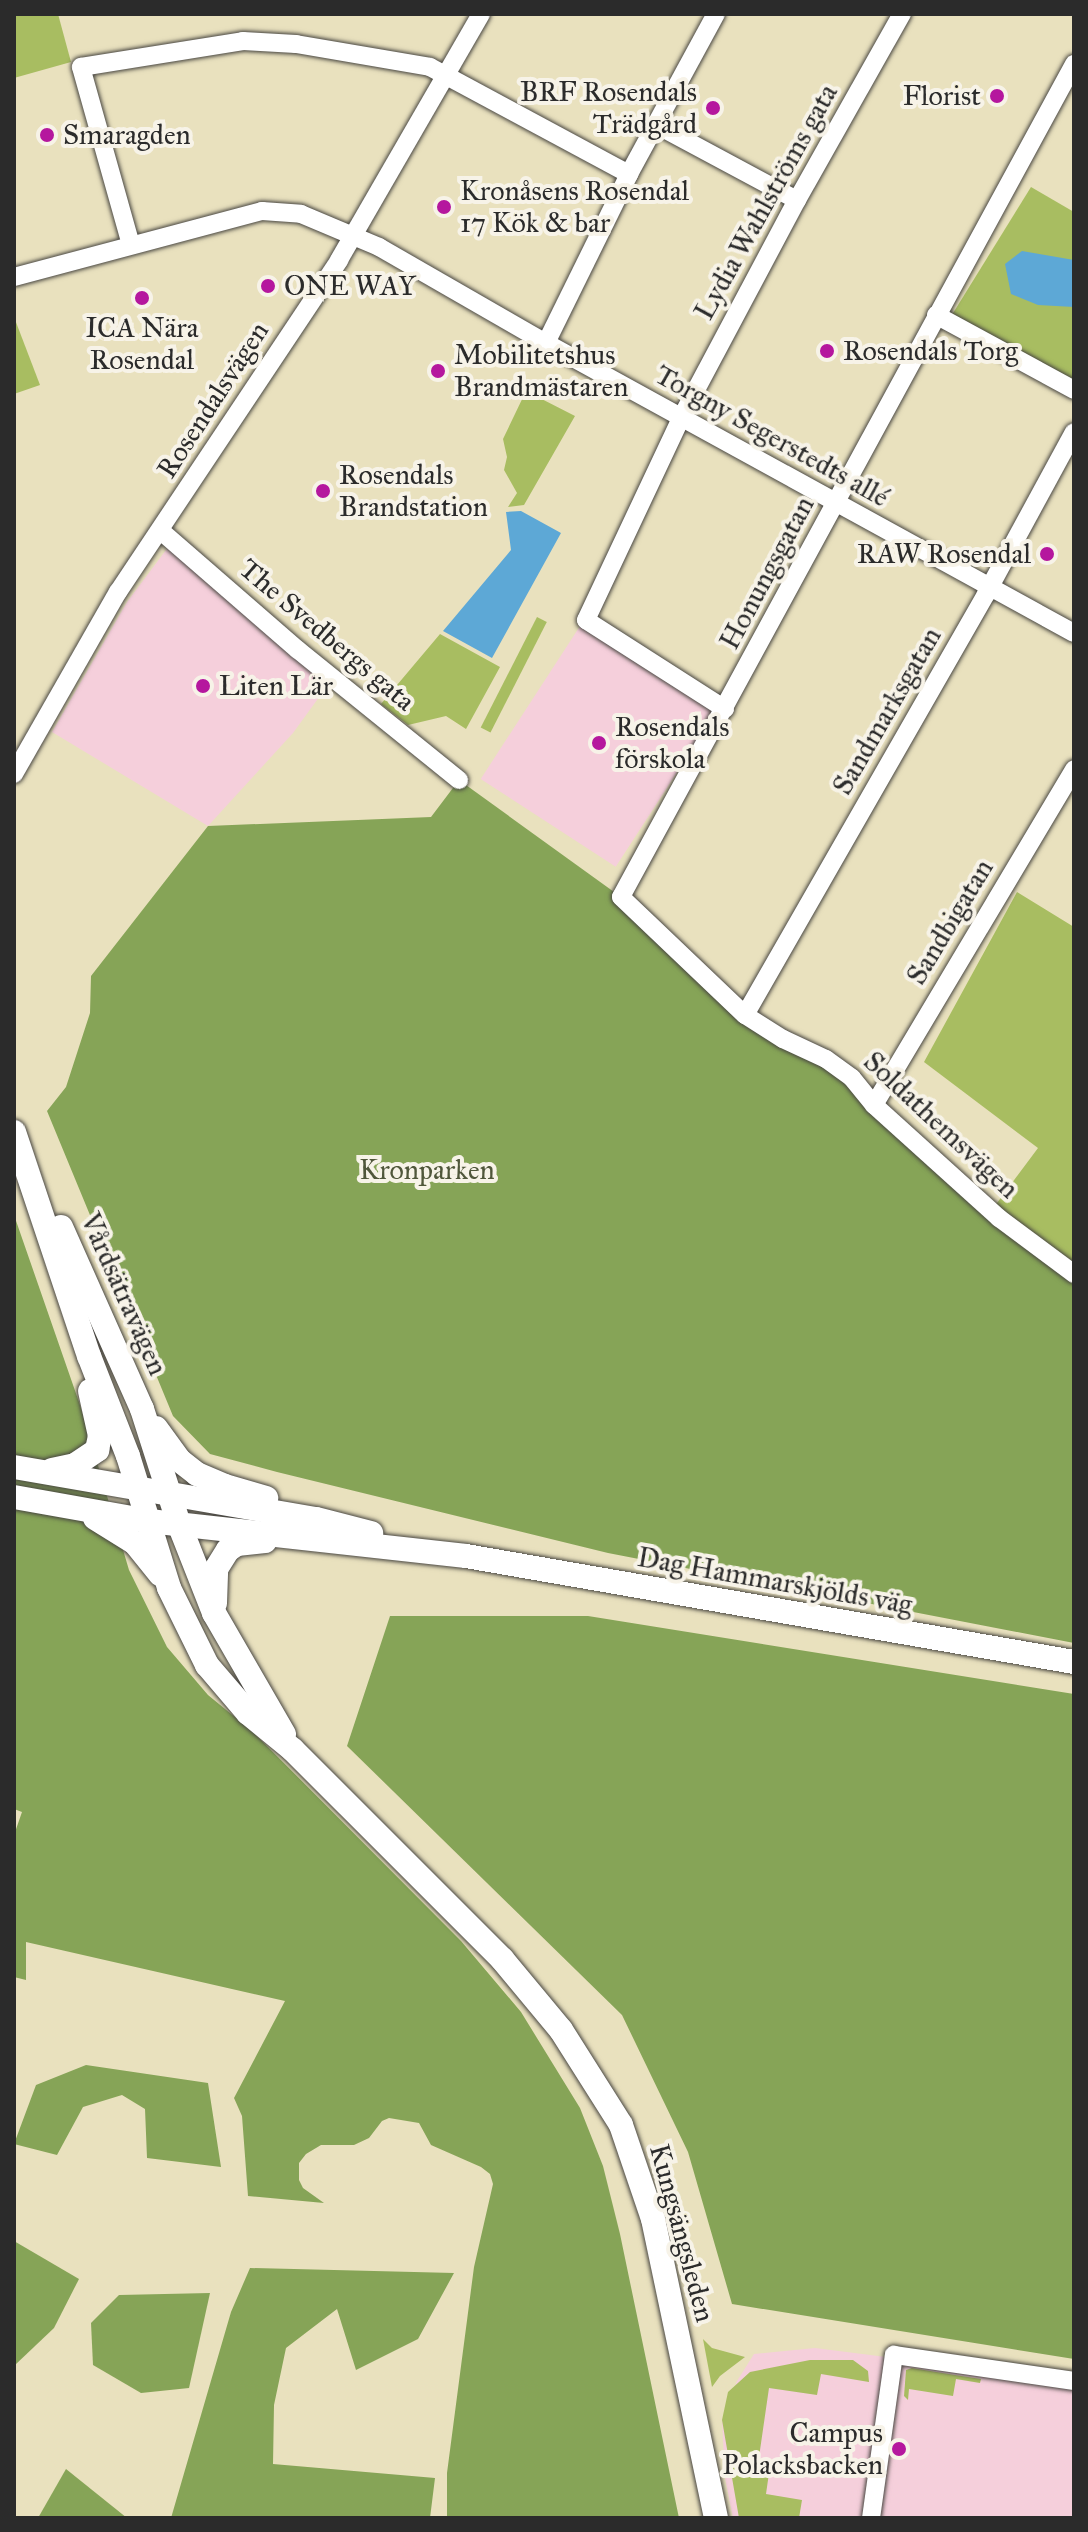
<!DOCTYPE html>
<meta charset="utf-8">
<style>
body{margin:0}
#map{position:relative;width:1088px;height:2532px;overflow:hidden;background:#e9e1be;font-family:"IM FELL Great Primer",serif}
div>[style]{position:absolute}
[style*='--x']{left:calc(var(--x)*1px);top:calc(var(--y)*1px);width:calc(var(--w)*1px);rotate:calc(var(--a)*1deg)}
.built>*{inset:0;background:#f5cfdb;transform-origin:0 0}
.green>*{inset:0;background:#a8bd61;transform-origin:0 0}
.forest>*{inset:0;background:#86a457}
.water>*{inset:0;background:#5da8d6}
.roads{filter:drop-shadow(0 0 2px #484641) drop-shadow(0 0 2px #484641)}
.minor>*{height:18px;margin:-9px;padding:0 9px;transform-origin:9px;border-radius:9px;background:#fff}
.secondary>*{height:24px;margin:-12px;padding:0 12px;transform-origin:12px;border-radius:12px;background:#fff}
.dots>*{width:22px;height:22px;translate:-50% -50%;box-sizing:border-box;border:4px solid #f7f3e8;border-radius:50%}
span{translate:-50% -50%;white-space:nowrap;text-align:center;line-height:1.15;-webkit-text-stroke:8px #f7f3e8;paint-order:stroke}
.poi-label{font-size:28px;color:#2b2b2b}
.right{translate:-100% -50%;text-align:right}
.left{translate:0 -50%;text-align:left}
.street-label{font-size:28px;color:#2b2b2b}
.park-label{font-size:28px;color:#50573b}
.frame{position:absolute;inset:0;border:16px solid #2b2b2b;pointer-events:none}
</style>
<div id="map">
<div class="built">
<i style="clip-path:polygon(172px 542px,333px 678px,293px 733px,208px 826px,52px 732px,127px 602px)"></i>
<i style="left:582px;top:623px;width:161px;height:186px;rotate:33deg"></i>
<i style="clip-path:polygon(815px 2348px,1074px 2381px,1074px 2518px,733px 2518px,725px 2478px,722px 2420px,737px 2381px,754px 2354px)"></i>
</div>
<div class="green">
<i style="clip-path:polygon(14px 14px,58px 14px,71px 62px,14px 78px)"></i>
<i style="clip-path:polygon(1031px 187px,1074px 212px,1074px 382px,950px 318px)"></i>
<i style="clip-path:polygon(14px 317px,40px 385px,14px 394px)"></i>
<i style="clip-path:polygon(526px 391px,575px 416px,524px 505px,508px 507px,517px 493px,504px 470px,507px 457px,503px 439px)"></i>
<i style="left:537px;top:617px;width:11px;height:124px;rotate:27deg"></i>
<i style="clip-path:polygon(440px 634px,500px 667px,466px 729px,446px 716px,408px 725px,381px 704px)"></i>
<i style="clip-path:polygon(1017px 892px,1074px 927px,1074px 1269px,994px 1207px,1038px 1148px,924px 1062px)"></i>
<i style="clip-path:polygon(703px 2339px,712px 2348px,745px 2357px,720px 2376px,712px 2387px)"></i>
<i style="clip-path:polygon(810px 2360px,853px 2360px,868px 2371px,869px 2382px,821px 2374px,817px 2395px,769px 2388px,758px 2464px,770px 2466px,766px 2494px,802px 2500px,799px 2518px,739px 2518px,722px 2420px,728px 2392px,750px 2372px)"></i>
<i style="clip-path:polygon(912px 2368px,955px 2375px,981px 2379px,980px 2383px,956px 2379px,953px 2396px,909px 2389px,908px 2400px,904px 2396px,906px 2370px)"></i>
</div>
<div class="forest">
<i style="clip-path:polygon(459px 780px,621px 897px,745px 1015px,826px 1059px,1074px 1274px,1074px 1643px,608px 1553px,277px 1472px,210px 1454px,173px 1416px,47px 1111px,66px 1087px,90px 1013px,91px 976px,208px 826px,431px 817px)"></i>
<i style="clip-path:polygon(14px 1215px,80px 1405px,129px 1570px,167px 1647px,208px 1695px,253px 1732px,461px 1941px,521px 2012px,580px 2108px,603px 2166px,620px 2234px,679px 2518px,447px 2518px,447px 2473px,474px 2267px,493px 2184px,490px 2174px,481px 2167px,431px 2145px,419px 2123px,389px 2118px,382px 2121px,369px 2138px,354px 2145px,321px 2145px,306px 2154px,299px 2163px,299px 2180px,303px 2188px,324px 2203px,248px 2196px,242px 2116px,234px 2098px,285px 2001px,26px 1942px,26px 1980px,14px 1977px,14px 1835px,22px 1812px,14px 1809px)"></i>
<i style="clip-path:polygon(390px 1616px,588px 1616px,1074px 1694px,1074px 2359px,732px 2304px,688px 2152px,622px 2015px,347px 1746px)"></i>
<i style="clip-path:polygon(86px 2065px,208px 2083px,221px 2167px,147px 2158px,145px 2109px,122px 2095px,83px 2107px,57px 2155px,14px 2144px,36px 2085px)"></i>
<i style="clip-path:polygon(14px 2241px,79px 2279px,54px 2328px,15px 2365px)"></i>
<i style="clip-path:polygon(250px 2268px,454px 2273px,418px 2339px,356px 2370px,337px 2309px,286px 2348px,274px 2405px,273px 2464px,435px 2478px,430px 2518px,171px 2518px,231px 2312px)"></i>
<i style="clip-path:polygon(210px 2293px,189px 2388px,141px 2393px,93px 2365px,91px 2323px,119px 2295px)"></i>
<i style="clip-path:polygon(66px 2469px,127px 2518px,38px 2518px)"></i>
</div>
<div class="water">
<i style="clip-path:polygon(1022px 251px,1074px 260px,1074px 307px,1038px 305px,1011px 294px,1005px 264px)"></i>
<i style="clip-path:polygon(521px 511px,561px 533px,492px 658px,443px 631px,511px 550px,506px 512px)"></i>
</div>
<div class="roads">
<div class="minor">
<i style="--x:1074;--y:64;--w:948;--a:118.54"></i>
<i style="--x:621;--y:897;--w:171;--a:43.6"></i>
<i style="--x:745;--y:1015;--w:45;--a:32.3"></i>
<i style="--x:783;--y:1039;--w:47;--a:24.9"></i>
<i style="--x:826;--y:1059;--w:32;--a:36"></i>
<i style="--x:852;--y:1078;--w:35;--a:51"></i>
<i style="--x:874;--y:1105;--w:169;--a:42.1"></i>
<i style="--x:999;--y:1218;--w:94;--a:36.7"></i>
<i style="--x:655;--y:124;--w:161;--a:28.2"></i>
<i style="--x:131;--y:245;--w:185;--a:-105.7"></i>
<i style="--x:81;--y:67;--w:164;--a:-9.1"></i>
<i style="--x:243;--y:41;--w:53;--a:3.2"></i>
<i style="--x:296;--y:44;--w:136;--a:9.7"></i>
<i style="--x:430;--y:67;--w:226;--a:28.3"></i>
<i style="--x:14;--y:277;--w:257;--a:-14.9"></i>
<i style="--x:262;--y:211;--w:39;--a:4"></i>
<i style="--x:301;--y:214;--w:85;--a:22.9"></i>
<i style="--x:379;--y:247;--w:193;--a:29.9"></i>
<i style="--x:546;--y:343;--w:602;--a:28.78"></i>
<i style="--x:936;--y:315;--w:157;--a:28.5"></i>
<i style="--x:546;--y:343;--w:188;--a:-63.8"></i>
<i style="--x:629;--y:174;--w:182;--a:-61.5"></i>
<i style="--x:161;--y:531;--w:181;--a:41"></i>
<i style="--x:298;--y:650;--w:207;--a:38.9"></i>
<i style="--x:725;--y:709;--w:165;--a:-147.4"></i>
<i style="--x:586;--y:620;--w:223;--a:-64.8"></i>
<i style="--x:681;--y:418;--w:247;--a:-62"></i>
<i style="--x:797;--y:200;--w:214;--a:-60.6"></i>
<i style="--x:14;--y:774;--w:210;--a:-60.3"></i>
<i style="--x:118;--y:592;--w:399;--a:-56.3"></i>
<i style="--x:339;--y:260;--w:284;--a:-60"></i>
<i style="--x:745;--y:1015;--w:485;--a:-60.2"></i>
<i style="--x:986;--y:594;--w:184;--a:-61.5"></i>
<i style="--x:874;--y:1105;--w:391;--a:-59.2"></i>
<i style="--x:871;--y:2518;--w:165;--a:-82"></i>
<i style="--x:894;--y:2355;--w:182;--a:8.2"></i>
</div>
<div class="secondary">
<i style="--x:14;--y:1132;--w:236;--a:71.5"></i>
<i style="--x:89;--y:1356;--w:107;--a:68.7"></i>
<i style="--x:128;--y:1456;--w:138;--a:72.7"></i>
<i style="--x:169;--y:1588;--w:86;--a:63.7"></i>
<i style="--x:207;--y:1665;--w:63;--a:49.5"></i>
<i style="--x:248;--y:1713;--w:58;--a:39.4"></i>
<i style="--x:293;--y:1750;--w:296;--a:45"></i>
<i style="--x:502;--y:1959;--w:92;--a:50.3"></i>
<i style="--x:561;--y:2030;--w:112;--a:57.7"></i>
<i style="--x:621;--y:2125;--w:99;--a:71.2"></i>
<i style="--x:653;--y:2219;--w:306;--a:78.1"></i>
<i style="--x:61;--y:1227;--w:199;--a:66"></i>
<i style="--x:142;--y:1409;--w:121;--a:72.2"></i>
<i style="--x:179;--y:1524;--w:96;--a:68.5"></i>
<i style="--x:214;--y:1613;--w:140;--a:60"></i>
<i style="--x:156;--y:1428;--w:39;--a:54"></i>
<i style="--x:179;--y:1460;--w:23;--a:38"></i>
<i style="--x:197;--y:1474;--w:30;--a:23"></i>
<i style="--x:225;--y:1486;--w:43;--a:16.3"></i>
<i style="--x:14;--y:1467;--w:306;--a:9.8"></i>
<i style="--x:316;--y:1519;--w:57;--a:14.3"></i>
<i style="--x:52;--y:1470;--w:24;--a:-12"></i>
<i style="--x:75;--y:1465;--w:27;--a:-34"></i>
<i style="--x:97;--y:1450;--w:14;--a:-78"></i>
<i style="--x:100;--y:1436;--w:46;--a:-102.5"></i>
<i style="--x:14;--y:1497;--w:137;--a:10.1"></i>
<i style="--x:149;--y:1521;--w:319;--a:6.3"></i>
<i style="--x:466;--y:1556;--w:617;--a:9.89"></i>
<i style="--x:95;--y:1518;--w:47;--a:32"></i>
<i style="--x:135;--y:1543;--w:40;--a:51"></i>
<i style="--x:215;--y:1603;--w:34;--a:-88"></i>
<i style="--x:216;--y:1569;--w:22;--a:-58"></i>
<i style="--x:228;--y:1550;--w:11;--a:-34"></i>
<i style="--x:237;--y:1544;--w:28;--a:-6"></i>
</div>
</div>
<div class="dots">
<i style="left:997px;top:96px;background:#b5179e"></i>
<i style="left:713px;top:108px;background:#b5179e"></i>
<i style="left:47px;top:135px;background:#b5179e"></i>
<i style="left:444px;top:207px;background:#b5179e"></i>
<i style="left:268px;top:286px;background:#b5179e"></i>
<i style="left:142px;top:298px;background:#b5179e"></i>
<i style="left:827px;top:351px;background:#b5179e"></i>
<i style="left:438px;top:371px;background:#b5179e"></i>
<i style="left:323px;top:491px;background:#b5179e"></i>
<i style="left:1047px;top:554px;background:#b5179e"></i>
<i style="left:203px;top:686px;background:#b5179e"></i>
<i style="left:599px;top:743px;background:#b5179e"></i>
<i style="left:899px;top:2449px;background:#b5179e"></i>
</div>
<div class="poi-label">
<span class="right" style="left:697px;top:108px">BRF Rosendals<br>Trädgård</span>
<span class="right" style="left:981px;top:96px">Florist</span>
<span class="left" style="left:63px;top:135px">Smaragden</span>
<span class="left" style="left:460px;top:207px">Kronåsens Rosendal<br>17 Kök &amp; bar</span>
<span class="left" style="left:284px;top:286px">ONE WAY</span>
<span style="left:142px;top:344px">ICA Nära<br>Rosendal</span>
<span class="left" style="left:843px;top:351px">Rosendals Torg</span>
<span class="left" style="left:454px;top:371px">Mobilitetshus<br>Brandmästaren</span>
<span class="left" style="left:339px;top:491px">Rosendals<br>Brandstation</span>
<span class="right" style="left:1031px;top:554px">RAW Rosendal</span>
<span class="left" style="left:219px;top:686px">Liten Lär</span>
<span class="left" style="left:615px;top:743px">Rosendals<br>förskola</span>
<span class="right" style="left:883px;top:2449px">Campus<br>Polacksbacken</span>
</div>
<div class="street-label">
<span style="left:766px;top:202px;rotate:-61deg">Lydia Wahlströms gata</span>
<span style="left:213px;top:400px;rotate:-57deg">Rosendalsvägen</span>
<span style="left:772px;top:436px;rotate:29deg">Torgny Segerstedts allé</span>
<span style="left:767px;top:573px;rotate:-62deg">Honungsgatan</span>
<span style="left:327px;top:635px;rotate:40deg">The Svedbergs gata</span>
<span style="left:887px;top:711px;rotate:-60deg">Sandmarksgatan</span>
<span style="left:950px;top:922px;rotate:-59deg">Sandbigatan</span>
<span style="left:941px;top:1125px;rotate:43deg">Soldathemsvägen</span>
<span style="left:124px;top:1294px;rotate:66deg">Vårdsätravägen</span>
<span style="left:775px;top:1581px;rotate:10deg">Dag Hammarskjölds väg</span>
<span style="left:682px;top:2233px;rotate:75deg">Kungsängsleden</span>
</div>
<div class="park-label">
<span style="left:427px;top:1170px">Kronparken</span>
</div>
<div class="frame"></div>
</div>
